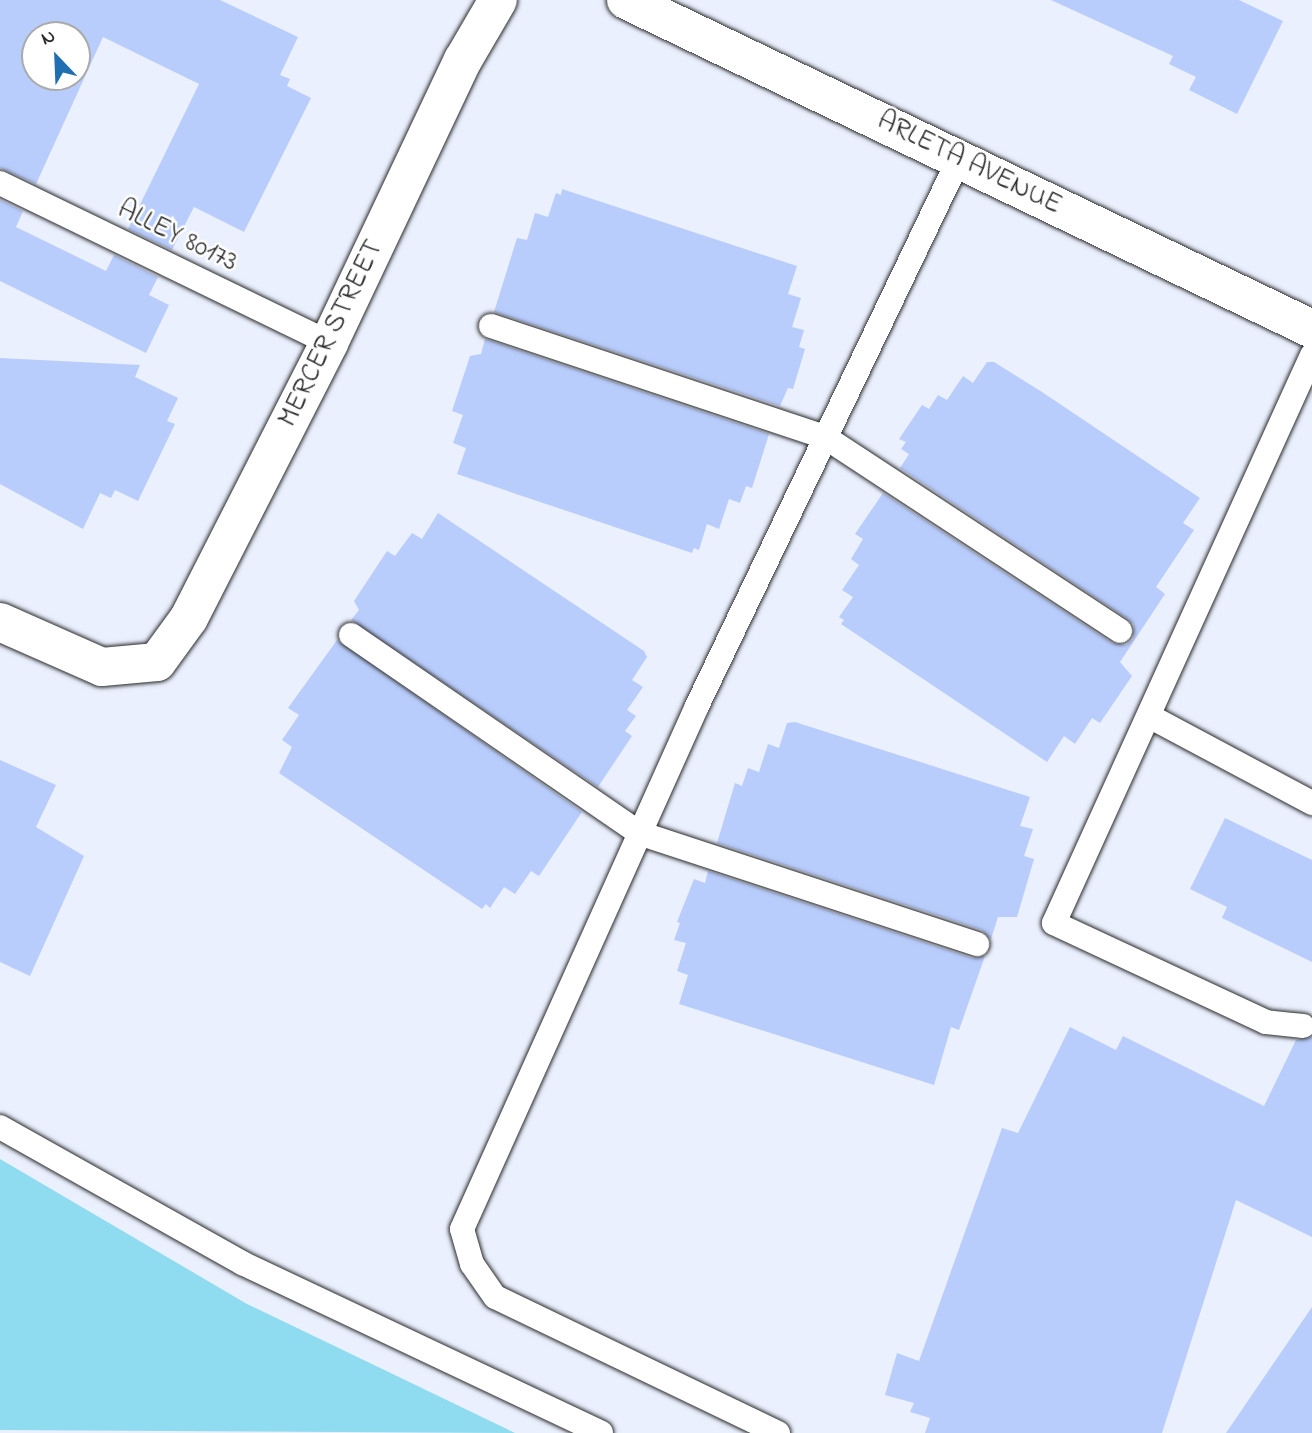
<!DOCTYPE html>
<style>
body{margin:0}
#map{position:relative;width:1312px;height:1433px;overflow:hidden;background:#eaf0fe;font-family:"Indie Flower",sans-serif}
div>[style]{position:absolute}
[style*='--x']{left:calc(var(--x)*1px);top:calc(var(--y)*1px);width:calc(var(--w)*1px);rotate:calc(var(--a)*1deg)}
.water>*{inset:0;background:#8fdbef}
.building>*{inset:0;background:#b9cdfc}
.roads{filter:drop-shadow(0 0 2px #2b2b2b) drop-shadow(0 0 2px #2b2b2b)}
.lane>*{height:24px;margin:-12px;padding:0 12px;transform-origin:12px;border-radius:12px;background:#fff}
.street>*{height:38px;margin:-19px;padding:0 19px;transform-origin:19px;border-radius:19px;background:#fff}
.primary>*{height:38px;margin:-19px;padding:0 19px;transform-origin:19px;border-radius:19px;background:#fff}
span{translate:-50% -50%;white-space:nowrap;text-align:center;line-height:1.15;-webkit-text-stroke:5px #fff;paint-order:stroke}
.street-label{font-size:28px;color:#2b2b2b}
.north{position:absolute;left:21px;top:21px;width:70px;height:70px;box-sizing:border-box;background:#fff;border:2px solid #aaa;border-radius:50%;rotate:337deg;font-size:19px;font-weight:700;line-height:28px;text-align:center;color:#2b2b2b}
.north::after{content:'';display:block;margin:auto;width:24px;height:32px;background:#1f6fb2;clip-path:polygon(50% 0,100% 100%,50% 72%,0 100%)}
</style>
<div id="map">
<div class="water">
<i style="clip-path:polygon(0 1159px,247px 1304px,515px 1433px,0 1430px)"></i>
</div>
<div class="building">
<i style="clip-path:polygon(evenodd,0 0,220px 0,298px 37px,280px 75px,290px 79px,287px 86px,311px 98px,244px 232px,194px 207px,172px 250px,128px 229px,199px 84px,103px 37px,36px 184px,0 168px,0 0,35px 35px,77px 35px,77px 77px,35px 77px,35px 35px)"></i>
<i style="clip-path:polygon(1051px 0,1239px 0,1283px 21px,1237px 114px,1189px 90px,1196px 77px,1169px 64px,1173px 56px)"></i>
<i style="clip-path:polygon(562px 189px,797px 266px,788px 294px,801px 298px,792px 327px,804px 330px,799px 347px,805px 349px,793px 389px,788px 388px,780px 406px,494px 312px,517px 238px,527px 240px,535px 213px,548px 217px,556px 193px,561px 195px)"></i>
<i style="clip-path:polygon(0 200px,23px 211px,16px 227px,106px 271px,114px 255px,158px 277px,149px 295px,169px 305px,146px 353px,0 281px)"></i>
<i style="clip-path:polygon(485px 339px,769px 434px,752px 488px,746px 486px,740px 503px,729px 499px,719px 529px,707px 524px,699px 550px,694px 548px,692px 553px,457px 474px,466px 448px,453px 443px,463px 415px,452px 411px,470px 356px,481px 354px)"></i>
<i style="clip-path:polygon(0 358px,140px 365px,135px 377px,178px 398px,167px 421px,175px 424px,138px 501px,115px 490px,111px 498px,100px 493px,83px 529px,0 484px)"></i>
<i style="clip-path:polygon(987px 362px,994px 362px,1042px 392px,1200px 498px,1183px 523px,1194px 530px,1156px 587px,1165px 594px,1120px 662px,1132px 676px,1100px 723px,1092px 718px,1075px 744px,1064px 736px,1047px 762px,841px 624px,844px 620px,839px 617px,853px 597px,842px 590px,859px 565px,851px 559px,863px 539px,855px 534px,883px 493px,1112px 643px,1126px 645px,1133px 639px,1134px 625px,1128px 619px,900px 468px,909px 454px,901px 449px,906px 442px,899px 439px,922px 405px,929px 409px,938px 395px,947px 400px,963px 376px,973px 383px)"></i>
<i style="clip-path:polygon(438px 513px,644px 651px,647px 657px,632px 680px,643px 687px,627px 710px,636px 716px,625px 731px,632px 736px,598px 787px,351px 620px,359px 610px,354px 601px,387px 551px,395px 556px,412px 533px,422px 539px)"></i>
<i style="clip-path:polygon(337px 640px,582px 812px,539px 876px,531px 871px,515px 894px,504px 887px,490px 908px,486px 904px,482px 909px,279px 773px,292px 747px,282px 740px,299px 715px,288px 708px)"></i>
<i style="clip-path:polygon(795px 722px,1030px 797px,1020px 826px,1033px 829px,1024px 856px,1034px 859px,1017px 917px,998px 917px,991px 939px,982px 930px,717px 843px,735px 783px,742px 786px,748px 768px,759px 772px,768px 744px,779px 748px,787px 723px)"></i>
<i style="clip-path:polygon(0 760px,56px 785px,36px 827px,84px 856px,30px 976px,0 962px)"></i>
<i style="clip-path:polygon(1225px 818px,1312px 860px,1312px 962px,1222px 918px,1227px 907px,1190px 889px)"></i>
<i style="clip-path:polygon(708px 871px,972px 958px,985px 956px,959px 1030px,951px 1027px,934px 1085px,679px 1004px,688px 975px,677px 971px,686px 943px,674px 940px,680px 923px,677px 922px,694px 879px,705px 883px)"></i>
<i style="clip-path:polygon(1070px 1027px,1116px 1050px,1123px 1036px,1264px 1106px,1296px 1040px,1312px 1037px,1312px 1237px,1236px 1200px,1162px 1433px,925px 1433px,930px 1418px,910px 1412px,914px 1403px,885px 1395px,897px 1353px,919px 1361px,1002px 1128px,1018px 1133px)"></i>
<i style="clip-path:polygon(1312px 1307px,1312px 1433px,1226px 1433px)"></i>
</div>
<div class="roads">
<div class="lane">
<i style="--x:0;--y:183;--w:366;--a:25.9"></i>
<i style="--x:491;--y:326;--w:352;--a:18.4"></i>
<i style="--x:825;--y:437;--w:353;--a:33.3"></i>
<i style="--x:351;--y:635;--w:349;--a:34.5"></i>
<i style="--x:639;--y:833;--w:356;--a:18.2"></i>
<i style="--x:1149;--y:716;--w:185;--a:28.1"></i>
<i style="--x:1303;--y:1026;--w:37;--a:-174"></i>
<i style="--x:1266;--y:1022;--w:234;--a:-155"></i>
<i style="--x:1054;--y:923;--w:624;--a:-65.57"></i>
<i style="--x:0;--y:1127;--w:278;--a:29.3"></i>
<i style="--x:242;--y:1263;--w:397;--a:25.3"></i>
<i style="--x:778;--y:1433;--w:314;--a:-154.3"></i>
<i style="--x:495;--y:1297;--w:40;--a:-124.9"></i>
<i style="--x:472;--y:1264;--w:36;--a:-106"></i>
<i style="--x:462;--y:1229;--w:573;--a:-65.8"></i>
<i style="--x:697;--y:706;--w:607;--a:-64.41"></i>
</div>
<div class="street">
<i style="--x:0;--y:622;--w:111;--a:23.8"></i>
<i style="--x:102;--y:667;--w:55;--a:-5.2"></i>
<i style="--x:157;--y:662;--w:54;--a:-54"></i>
<i style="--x:189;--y:618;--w:309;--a:-63"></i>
<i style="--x:329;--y:343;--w:313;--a:-64.7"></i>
<i style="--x:463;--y:60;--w:69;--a:-59.7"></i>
</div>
<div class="primary">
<i style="--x:626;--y:0;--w:761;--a:25.62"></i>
</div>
</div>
<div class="street-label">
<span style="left:969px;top:164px;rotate:26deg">ARLETA AVENUE</span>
<span style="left:177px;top:237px;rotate:26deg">ALLEY 80173</span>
<span style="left:332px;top:334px;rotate:-64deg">MERCER STREET</span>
</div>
<div class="north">N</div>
</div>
